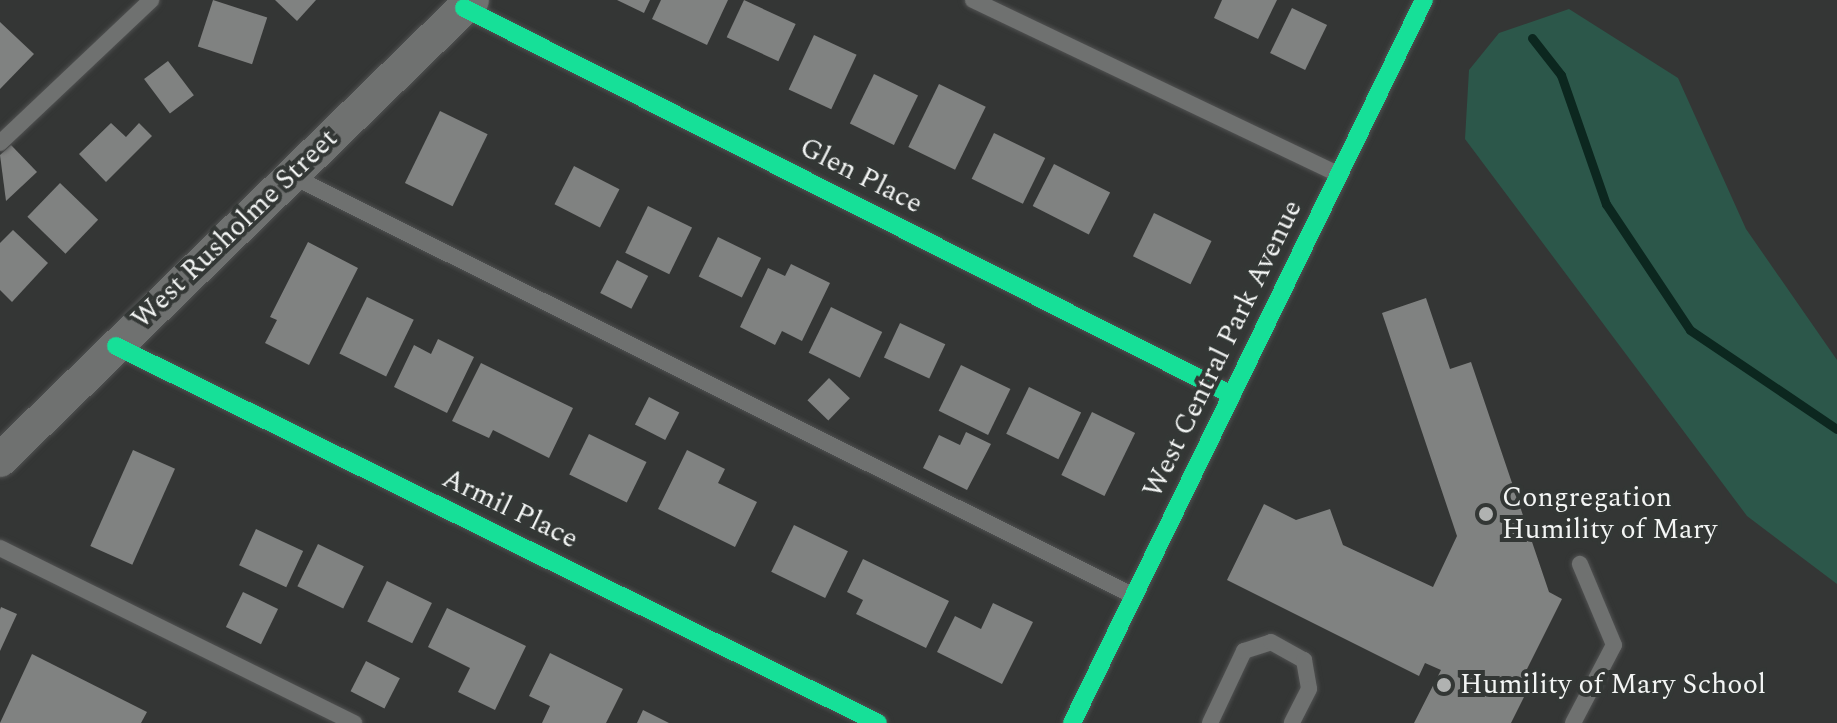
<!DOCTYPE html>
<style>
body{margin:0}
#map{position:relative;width:1837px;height:723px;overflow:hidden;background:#343635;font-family:Spectral,serif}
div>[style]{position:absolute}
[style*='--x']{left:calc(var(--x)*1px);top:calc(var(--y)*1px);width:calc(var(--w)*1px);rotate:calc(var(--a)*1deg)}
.green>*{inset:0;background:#2c574a}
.stream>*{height:9px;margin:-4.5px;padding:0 4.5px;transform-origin:4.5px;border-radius:4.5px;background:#0c271f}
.building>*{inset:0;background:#808281;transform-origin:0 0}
.roads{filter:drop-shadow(0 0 2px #505151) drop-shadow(0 0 2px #505151)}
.lane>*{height:16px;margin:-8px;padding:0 8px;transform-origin:8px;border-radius:8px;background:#6f7170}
.street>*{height:34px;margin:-17px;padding:0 17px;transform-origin:17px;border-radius:17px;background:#6f7170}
.fast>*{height:18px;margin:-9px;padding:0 9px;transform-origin:9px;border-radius:9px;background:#16e098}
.dots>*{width:22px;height:22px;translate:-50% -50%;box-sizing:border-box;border:4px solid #333735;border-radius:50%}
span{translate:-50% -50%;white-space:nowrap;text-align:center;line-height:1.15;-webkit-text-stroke:8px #333735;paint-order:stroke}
.street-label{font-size:28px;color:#f3f5f4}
.poi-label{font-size:28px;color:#f3f5f4}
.left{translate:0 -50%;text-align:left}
</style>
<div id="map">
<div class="green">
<i style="clip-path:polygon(1569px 9px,1678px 78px,1746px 229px,1837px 360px,1837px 584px,1747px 516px,1465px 139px,1469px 70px,1499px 33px)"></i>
</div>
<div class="stream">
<i style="--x:1532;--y:38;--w:47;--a:51.9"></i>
<i style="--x:1561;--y:75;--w:137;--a:70.8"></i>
<i style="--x:1606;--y:204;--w:151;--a:56.3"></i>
<i style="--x:1690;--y:330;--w:177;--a:34"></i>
</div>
<div class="building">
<i style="left:213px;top:0;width:57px;height:49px;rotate:18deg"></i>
<i style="clip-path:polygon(275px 0,316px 0,297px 21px)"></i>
<i style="clip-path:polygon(617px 0,650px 0,644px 13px)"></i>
<i style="clip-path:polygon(661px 0,728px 0,707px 45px,652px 19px)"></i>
<i style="left:744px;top:0;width:57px;height:41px;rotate:25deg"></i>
<i style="clip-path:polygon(1222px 0,1277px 0,1258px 39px,1214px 18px)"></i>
<i style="left:1292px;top:8px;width:39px;height:50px;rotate:26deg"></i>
<i style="clip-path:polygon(0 22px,34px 54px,0 89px)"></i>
<i style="left:814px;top:35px;width:47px;height:60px;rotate:25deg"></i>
<i style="left:168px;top:61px;width:43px;height:30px;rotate:53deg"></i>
<i style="left:874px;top:74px;width:49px;height:55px;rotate:26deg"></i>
<i style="left:939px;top:84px;width:52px;height:70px;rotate:26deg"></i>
<i style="left:440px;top:111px;width:53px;height:80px;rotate:26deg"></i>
<i style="clip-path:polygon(111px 123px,126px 137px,139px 123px,152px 136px,106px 182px,79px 154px)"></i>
<i style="left:994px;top:133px;width:57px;height:51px;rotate:26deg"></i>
<i style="clip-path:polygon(11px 145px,37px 172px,6px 201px,0 155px)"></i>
<i style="left:1054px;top:164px;width:63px;height:47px;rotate:27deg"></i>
<i style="left:574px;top:166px;width:51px;height:43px;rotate:27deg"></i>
<i style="left:60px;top:183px;width:53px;height:47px;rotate:44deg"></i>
<i style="left:648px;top:206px;width:49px;height:52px;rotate:26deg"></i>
<i style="left:1154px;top:213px;width:64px;height:48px;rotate:26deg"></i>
<i style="clip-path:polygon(13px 230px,48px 263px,12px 302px,0 290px,0 243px)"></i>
<i style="left:718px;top:237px;width:48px;height:44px;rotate:26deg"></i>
<i style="clip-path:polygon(308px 242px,358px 268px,309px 365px,265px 343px,277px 320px,270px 317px)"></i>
<i style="left:617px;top:260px;width:35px;height:37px;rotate:27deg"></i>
<i style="clip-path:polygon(791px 264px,830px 283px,802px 341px,782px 331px,775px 345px,740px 327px,768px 268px,785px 276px)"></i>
<i style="left:367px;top:297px;width:52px;height:63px;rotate:26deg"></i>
<i style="clip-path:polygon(1426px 298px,1450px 369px,1471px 362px,1549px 592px,1562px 599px,1525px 673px,1532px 681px,1511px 723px,1414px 723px,1441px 670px,1425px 663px,1419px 676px,1227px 580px,1264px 504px,1296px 520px,1330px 509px,1343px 545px,1433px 587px,1457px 536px,1382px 313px)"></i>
<i style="left:831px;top:307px;width:57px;height:51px;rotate:26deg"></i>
<i style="left:900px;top:323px;width:50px;height:38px;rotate:25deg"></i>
<i style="clip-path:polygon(438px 339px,474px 357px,447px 413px,394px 387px,414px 345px,431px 354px)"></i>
<i style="clip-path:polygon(481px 363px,573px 408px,549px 458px,493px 430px,489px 438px,452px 421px)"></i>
<i style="left:961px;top:365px;width:55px;height:51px;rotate:26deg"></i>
<i style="left:829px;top:378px;width:29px;height:31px;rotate:44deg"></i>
<i style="left:1029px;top:387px;width:58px;height:52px;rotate:26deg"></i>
<i style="left:649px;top:397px;width:34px;height:31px;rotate:27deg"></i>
<i style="left:1092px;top:412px;width:48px;height:70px;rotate:26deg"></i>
<i style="clip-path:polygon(966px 432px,991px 444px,967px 490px,923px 468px,939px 435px,960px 445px)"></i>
<i style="left:589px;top:434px;width:64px;height:45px;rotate:26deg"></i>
<i style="left:133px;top:450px;width:46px;height:105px;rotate:24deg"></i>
<i style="clip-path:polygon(687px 450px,725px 469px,718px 483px,757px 502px,735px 547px,658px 509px)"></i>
<i style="left:794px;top:525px;width:60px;height:52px;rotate:26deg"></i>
<i style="left:256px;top:529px;width:52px;height:40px;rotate:25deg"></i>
<i style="left:318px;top:544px;width:51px;height:47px;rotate:26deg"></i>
<i style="clip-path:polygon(863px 559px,949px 601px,926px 648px,856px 614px,863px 600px,847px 592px)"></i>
<i style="left:387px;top:581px;width:50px;height:45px;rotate:26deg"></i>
<i style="left:243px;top:592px;width:39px;height:39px;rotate:26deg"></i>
<i style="clip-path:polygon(993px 603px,1033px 622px,1002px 684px,937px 652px,955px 616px,981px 629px)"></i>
<i style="clip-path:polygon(1px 607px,17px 614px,0 651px,0 610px)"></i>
<i style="clip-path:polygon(447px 608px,526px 646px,495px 710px,458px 692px,470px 668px,428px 647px)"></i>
<i style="clip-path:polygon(550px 653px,623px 689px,606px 723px,542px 723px,550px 706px,529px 696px)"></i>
<i style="clip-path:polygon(32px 654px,147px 712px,141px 723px,0 723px)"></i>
<i style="left:366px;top:661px;width:38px;height:34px;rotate:27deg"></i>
<i style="clip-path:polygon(643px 710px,669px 723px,637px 723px)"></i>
</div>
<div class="roads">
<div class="lane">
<i style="--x:973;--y:0;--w:404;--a:25.5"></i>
<i style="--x:0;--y:143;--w:208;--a:-43.4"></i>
<i style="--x:290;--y:175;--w:941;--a:26.51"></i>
<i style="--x:0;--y:548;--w:395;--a:26.3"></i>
<i style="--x:1210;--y:723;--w:80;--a:-64.7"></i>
<i style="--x:1244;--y:651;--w:28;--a:-18"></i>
<i style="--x:1271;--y:642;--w:38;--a:29"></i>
<i style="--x:1304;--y:660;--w:29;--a:80"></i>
<i style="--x:1309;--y:689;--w:38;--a:117"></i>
<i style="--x:1573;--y:723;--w:88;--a:-62.3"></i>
<i style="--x:1614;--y:645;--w:88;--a:-112.8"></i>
</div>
<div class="street">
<i style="--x:0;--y:460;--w:659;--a:-44.26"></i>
</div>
<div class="fast">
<i style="--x:464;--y:8;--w:860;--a:26.74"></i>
<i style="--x:116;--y:346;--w:850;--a:26.32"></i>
<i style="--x:1072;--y:723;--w:804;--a:-64.04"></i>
</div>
</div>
<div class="dots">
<i style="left:1486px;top:514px;background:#b0b2b1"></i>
<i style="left:1444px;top:685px;background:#b0b2b1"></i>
</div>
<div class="street-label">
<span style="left:861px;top:176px;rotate:27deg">Glen Place</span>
<span style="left:235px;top:229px;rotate:-44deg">West Rusholme Street</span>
<span style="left:1223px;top:349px;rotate:-64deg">West Central Park Avenue</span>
<span style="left:510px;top:509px;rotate:26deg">Armil Place</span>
</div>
<div class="poi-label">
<span class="left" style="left:1502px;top:514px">Congregation<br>Humility of Mary</span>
<span class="left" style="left:1460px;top:685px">Humility of Mary School</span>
</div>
</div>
